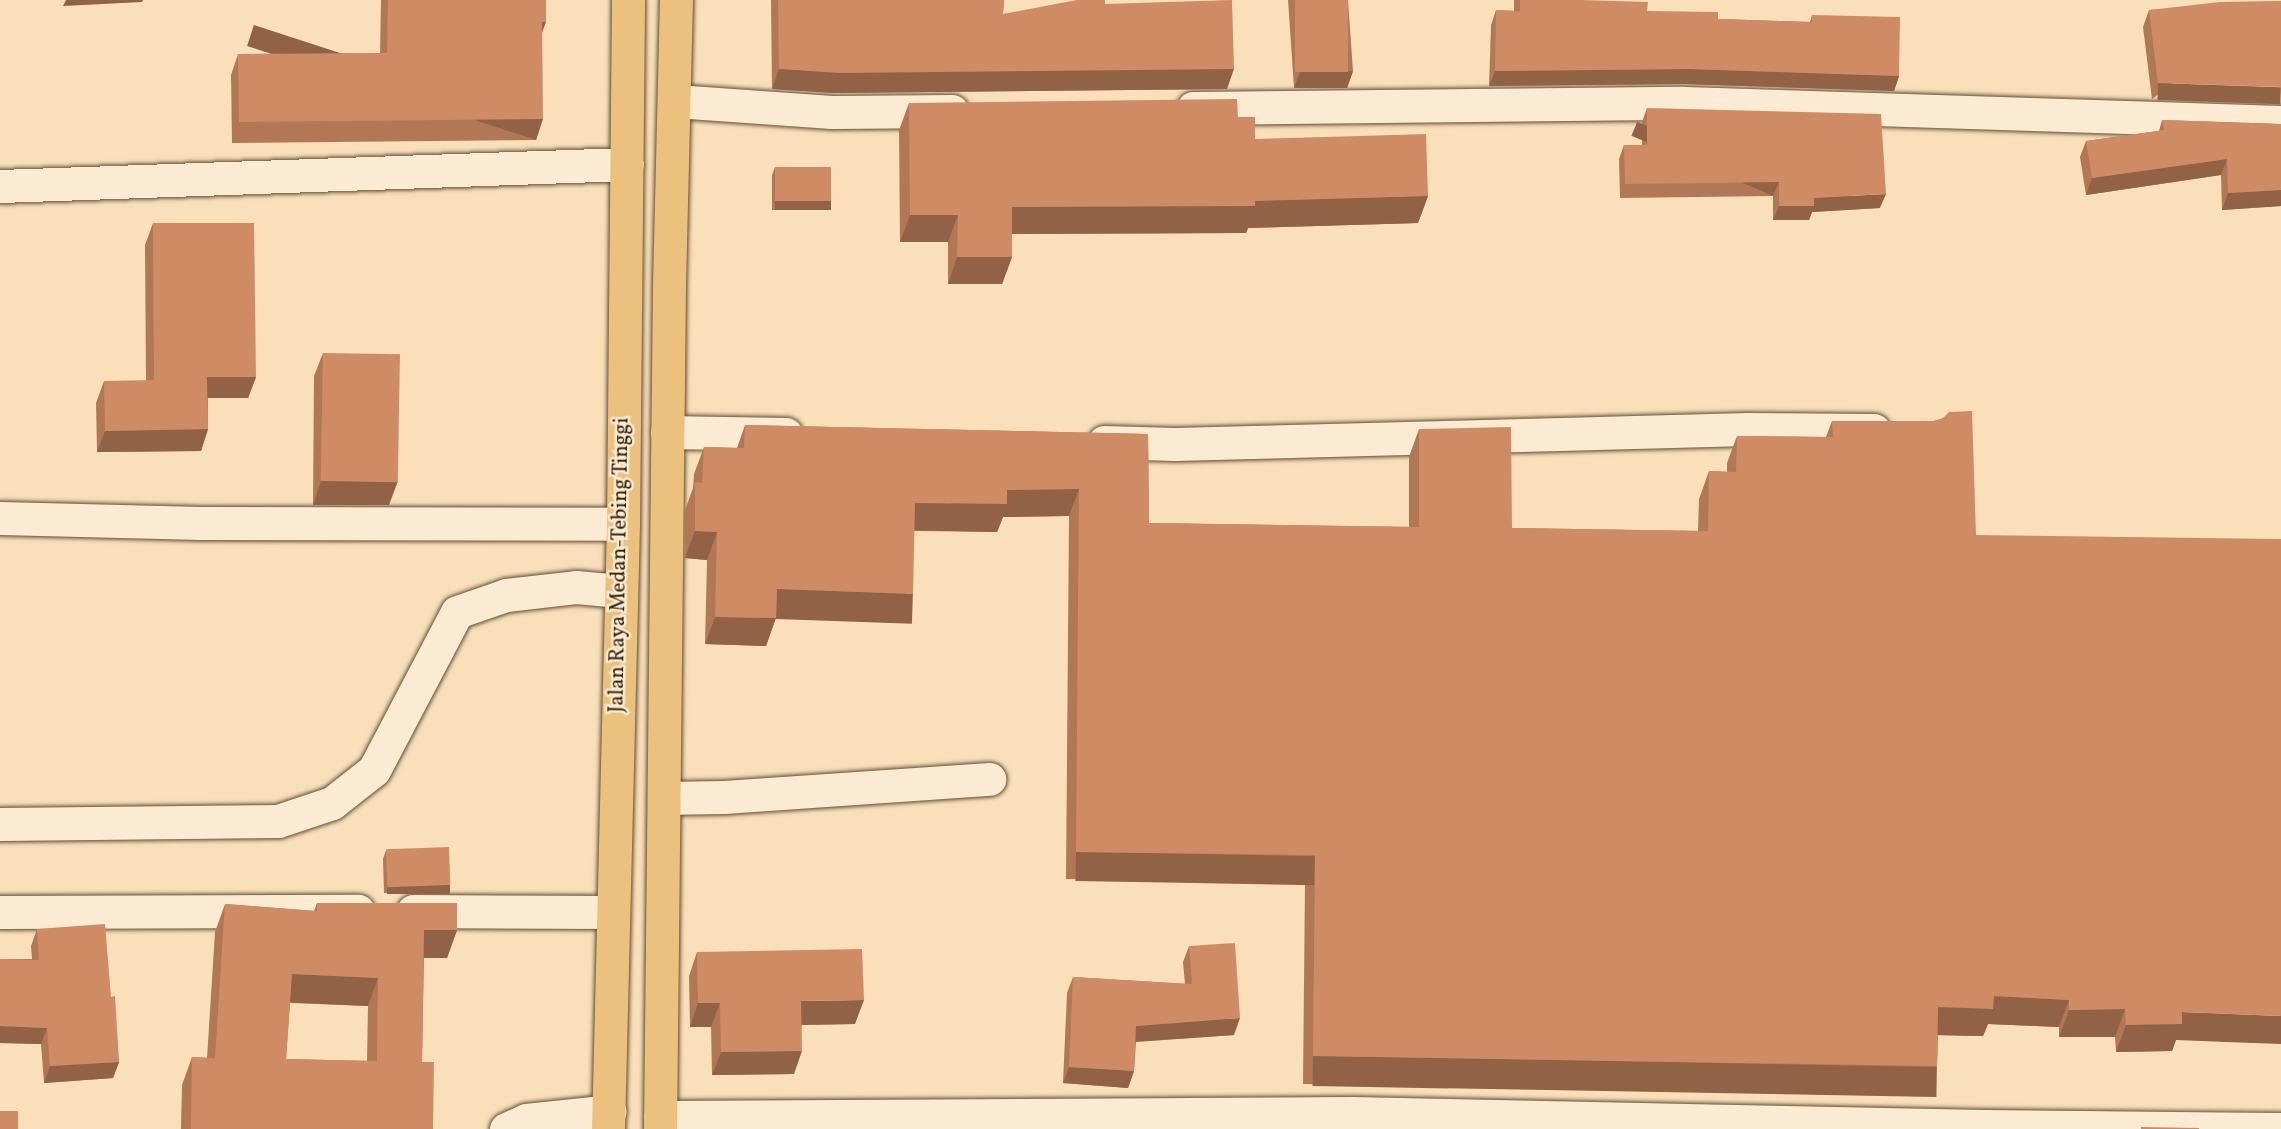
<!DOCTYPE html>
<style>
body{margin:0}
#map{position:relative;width:2281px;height:1129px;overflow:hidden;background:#f9e0ba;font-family:Vollkorn,serif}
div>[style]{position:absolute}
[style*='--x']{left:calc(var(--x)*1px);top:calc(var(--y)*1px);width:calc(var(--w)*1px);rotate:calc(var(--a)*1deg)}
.roads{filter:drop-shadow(0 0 2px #624e35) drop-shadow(0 0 2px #624e35)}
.minor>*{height:33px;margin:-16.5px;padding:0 16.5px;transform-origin:16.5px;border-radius:16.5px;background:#fbebd2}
.highway>*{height:33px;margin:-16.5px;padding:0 16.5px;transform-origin:16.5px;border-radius:16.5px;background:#ecc07d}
.wall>*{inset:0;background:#b27856}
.shaded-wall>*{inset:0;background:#916246;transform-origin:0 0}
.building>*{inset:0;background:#cf8c64;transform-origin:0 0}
span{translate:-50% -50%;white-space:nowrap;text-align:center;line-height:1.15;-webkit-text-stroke:5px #fbebd2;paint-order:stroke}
.street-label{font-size:21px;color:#301d09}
</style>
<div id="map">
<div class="roads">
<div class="minor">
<i style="--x:675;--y:101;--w:157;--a:4"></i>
<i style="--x:832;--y:112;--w:120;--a:-0.5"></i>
<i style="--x:1193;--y:108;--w:490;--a:-0.6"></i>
<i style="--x:1683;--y:103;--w:598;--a:1.82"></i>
<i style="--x:0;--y:186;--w:627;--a:-2.01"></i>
<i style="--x:667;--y:432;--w:119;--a:1"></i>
<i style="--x:1104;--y:442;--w:71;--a:1.6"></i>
<i style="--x:1175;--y:444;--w:573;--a:-1.5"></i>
<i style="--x:1748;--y:429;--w:126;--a:0.5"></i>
<i style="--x:0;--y:518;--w:201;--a:1.4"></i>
<i style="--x:201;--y:523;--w:422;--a:0.1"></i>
<i style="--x:664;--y:798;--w:60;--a:-1"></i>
<i style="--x:724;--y:797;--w:266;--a:-3.9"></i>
<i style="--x:0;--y:824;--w:278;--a:-0.6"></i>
<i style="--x:278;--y:821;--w:57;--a:-18.4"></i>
<i style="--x:332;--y:803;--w:53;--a:-38.2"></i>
<i style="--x:374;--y:770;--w:178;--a:-62.3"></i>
<i style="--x:457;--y:612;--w:52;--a:-19.1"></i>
<i style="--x:506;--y:595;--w:70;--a:-6.5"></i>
<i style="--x:576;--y:587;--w:44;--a:5.2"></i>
<i style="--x:413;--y:911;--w:199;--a:0.3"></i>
<i style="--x:0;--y:912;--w:358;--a:-0.2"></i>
<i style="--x:660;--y:1117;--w:692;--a:-0.33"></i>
<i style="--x:1352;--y:1113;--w:632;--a:1.18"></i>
<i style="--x:1984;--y:1126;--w:297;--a:0.6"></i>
<i style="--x:506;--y:1129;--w:22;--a:-24"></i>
<i style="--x:526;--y:1120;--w:84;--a:-6.1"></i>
</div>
<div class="highway">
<i style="--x:608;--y:1129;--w:605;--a:-88.58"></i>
<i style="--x:623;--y:524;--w:524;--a:-89.45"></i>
<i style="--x:660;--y:1129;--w:844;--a:-89.39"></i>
<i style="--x:669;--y:285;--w:285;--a:-88.6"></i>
</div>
</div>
<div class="wall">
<i style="clip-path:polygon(381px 0,546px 0,542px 34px,536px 140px,232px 143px,231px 75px,238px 54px,380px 53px)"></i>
<i style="clip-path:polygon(771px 0,1004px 0,1003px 14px,1105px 4px,1227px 89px,833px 93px,772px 89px)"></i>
<i style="clip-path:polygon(1288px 0,1348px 0,1353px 71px,1347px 88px,1294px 88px)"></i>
<i style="clip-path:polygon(1514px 0,1579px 0,1647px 11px,1718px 19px,1810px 22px,1812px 15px,1899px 76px,1894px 91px,1684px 84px,1489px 86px,1491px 25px,1496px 10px,1514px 11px)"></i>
<i style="clip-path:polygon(2281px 1px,2152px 99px,2143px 27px,2149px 10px)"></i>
<i style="clip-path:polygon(909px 103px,1238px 117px,1255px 139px,1428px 196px,1418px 223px,1248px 228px,1246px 233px,1012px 234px,1012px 257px,1002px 284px,948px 284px,948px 242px,900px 242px,899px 130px)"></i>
<i style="clip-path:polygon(1647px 108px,1880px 208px,1812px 212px,1809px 220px,1773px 220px,1773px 196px,1620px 198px,1619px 159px,1624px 145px,1642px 145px,1642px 122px)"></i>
<i style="clip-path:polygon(2162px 120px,2281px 124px,2281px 206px,2222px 210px,2221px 175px,2086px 195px,2080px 157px,2086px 141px,2159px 131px)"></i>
<i style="clip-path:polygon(775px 167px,827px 210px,772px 210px,772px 175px)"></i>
<i style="clip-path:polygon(153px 223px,256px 377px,248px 398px,208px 398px,208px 429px,201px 451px,97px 452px,96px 403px,104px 381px,146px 381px,145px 245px)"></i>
<i style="clip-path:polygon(323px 353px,389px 505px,313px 505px,314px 376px)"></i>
<i style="clip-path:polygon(1832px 421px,1976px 535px,2176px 1040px,2172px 1051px,2116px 1052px,2115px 1037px,2059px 1037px,2059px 1027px,1988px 1024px,1983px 1036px,1938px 1035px,1937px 1066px,1927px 1094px,1303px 1084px,1305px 882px,1066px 879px,1069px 516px,1003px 517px,997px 532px,914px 531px,903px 622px,776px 617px,766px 646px,705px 644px,707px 560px,685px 558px,685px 510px,693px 488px,694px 474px,704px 447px,737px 448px,745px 425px,1148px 434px,1149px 523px,1409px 527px,1409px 457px,1419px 429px,1512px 528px,1698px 531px,1699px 499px,1709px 471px,1727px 472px,1727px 463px,1737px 436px,1826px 437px)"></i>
<i style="clip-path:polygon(386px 850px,446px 893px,384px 893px,383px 859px)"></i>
<i style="clip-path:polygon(evenodd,317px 903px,457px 930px,447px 958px,424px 958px,422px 1062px,433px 1129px,181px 1129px,182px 1085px,192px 1057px,207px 1058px,215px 932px,225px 904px,314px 911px,317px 903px,290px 1003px,368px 1006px,367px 1061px,286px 1059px,290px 1003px)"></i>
<i style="clip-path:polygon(37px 929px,111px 997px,119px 1062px,113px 1078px,44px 1083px,41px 1044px,0 1043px,0 959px,32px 959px,31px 946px)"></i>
<i style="clip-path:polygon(1189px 946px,1234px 1035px,1136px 1042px,1134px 1071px,1128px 1088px,1063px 1083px,1067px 993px,1073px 977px,1185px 984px,1183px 962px)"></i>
<i style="clip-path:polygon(697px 952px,855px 1024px,802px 1025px,794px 1074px,712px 1075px,711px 1027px,690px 1027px,689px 976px)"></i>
</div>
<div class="shaded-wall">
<i style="clip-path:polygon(66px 0,143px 0,142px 2px,63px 6px)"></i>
<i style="clip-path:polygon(542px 22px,546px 22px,538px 43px)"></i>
<i style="clip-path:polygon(779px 69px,1234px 69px,1227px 89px,833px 93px,772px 89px)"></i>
<i style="clip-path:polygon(1689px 69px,1899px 76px,1894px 91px,1684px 84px,1489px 86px,1495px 71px)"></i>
<i style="clip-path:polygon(1353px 71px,1347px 88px,1294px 88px,1300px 72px)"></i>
<i style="left:2158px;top:83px;width:123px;height:17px;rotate:2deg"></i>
<i style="left:543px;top:119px;width:22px;height:304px;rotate:108deg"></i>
<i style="clip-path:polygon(2227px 159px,2221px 175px,2086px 195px,2092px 178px)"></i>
<i style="left:1779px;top:182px;width:15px;height:154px;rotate:113deg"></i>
<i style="clip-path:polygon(2281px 190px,2281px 206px,2222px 210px,2228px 193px)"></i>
<i style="clip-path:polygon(1886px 194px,1880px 208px,1812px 212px,1809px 220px,1773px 220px,1779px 206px,1814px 198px)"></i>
<i style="clip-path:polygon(1428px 196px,1418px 223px,1248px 228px,1246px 233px,1002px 234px,1012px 207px)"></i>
<i style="left:775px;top:201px;width:56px;height:9px"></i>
<i style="clip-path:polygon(910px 215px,958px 215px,948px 242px,900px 242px)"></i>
<i style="clip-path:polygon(957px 257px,1012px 257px,1002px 284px,948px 284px)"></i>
<i style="clip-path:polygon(207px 377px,256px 377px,248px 398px,199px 398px)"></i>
<i style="clip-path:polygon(208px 429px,201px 451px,97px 452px,105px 431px)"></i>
<i style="clip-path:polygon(321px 481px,398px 481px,389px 505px,313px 505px)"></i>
<i style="clip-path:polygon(1079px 489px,1069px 516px,1003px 517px,997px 532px,905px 530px,915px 503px,1007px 490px)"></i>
<i style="clip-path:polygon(695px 531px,717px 532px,707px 560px,685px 558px)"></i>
<i style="left:777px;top:589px;width:136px;height:30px;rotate:2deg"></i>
<i style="clip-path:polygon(715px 617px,776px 618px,766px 646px,705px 644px)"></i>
<i style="left:1076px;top:852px;width:239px;height:29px;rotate:1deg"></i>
<i style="left:387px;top:885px;width:63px;height:9px"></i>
<i style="clip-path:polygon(424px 930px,457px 930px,447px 958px,414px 958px)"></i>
<i style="clip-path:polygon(292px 974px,378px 978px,368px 1006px,282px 1002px)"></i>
<i style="clip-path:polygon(1994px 996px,2069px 1000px,2059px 1027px,1988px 1024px,1983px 1036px,1928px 1035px,1938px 1007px)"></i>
<i style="clip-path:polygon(864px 1000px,855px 1024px,793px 1025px,801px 1001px)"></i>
<i style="clip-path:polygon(698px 1003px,720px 1003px,711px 1027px,690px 1027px)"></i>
<i style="clip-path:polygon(2125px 1009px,2115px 1037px,2059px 1037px,2069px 1010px)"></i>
<i style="clip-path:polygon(2182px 1012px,2281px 1016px,2281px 1044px,2176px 1040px,2172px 1051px,2116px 1052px,2126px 1025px)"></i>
<i style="clip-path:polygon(1240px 1018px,1234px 1035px,1130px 1042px,1136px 1026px)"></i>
<i style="clip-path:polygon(0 1026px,47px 1028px,41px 1044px,0 1043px)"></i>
<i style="clip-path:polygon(802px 1051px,794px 1074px,712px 1075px,721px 1052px)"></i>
<i style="left:1313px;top:1056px;width:624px;height:30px;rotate:1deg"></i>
<i style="clip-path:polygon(119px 1062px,113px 1078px,44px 1083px,50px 1066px)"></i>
<i style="clip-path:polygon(1069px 1067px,1134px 1071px,1128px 1088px,1063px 1083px)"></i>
</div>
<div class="building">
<i style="clip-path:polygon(388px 0,546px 0,546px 22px,542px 22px,543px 119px,239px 122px,238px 54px,387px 53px)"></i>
<i style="clip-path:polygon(778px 0,1004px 0,1003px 14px,1077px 0,1105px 0,1105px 4px,1232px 0,1234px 69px,840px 73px,779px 69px)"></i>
<i style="left:1295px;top:0;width:53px;height:72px"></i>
<i style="clip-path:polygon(1520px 0,1579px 0,1648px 2px,1647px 11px,1718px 12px,1718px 19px,1812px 22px,1812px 15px,1900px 17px,1899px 76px,1689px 69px,1495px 71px,1496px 10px,1520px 11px)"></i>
<i style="clip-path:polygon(2281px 1px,2281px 87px,2158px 83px,2149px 10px,2220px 2px)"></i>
<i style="clip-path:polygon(1237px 99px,1238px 117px,1255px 117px,1255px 139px,1426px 134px,1428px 196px,1255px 201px,1255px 206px,1012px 207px,1012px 257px,957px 257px,958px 215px,910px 215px,909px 103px)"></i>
<i style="clip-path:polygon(1647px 108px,1881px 114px,1886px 194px,1814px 198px,1814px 206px,1779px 206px,1779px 182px,1625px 184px,1624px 145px,1647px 145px)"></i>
<i style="clip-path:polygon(2162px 120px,2281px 124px,2281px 190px,2228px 193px,2227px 159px,2092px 178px,2086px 141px,2164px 130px)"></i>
<i style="left:775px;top:167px;width:56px;height:34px"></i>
<i style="clip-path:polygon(153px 223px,254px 223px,256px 377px,207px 377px,208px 429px,105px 431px,104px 381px,154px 380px)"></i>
<i style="left:323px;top:353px;width:77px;height:128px;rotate:1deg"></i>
<i style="clip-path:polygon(1972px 411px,1976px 535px,2281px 539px,2281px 1016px,2182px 1012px,2182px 1024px,2126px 1025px,2125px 1009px,2069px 1010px,2069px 1000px,1994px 996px,1993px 1009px,1938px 1007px,1937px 1066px,1313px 1056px,1315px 855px,1076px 852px,1079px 489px,1007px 490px,1007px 504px,915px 503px,913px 594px,777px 589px,776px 618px,715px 617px,717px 532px,695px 531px,695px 482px,702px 483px,704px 447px,744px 448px,745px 425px,1148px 434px,1149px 523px,1419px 527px,1419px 429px,1511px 427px,1512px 528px,1708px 531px,1709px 471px,1736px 472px,1737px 436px,1833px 437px,1832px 421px,1933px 421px,1943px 418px,1949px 412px)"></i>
<i style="left:449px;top:847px;width:38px;height:63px;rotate:88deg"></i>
<i style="clip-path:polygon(evenodd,317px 903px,457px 903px,457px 930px,424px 930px,422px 1062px,434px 1062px,433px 1129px,191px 1129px,192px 1057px,215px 1058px,225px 904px,317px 911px,317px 903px,292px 974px,378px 978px,377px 1061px,286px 1059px,292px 974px)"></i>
<i style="clip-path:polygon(105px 924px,111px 997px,115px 996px,119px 1062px,50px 1066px,47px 1028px,0 1026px,0 959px,39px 960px,37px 929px)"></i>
<i style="clip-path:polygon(1235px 943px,1240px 1018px,1136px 1026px,1134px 1071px,1069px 1067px,1073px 977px,1192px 984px,1189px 946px)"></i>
<i style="clip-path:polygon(862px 949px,864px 1000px,801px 1001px,802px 1051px,721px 1052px,720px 1003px,698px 1003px,697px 952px)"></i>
<i style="left:0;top:1111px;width:18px;height:18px"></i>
<i style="clip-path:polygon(2141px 1127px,2199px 1128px,2199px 1129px,2141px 1129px)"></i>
</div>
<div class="street-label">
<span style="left:620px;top:565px;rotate:-89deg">Jalan Raya Medan-Tebing Tinggi</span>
</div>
</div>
